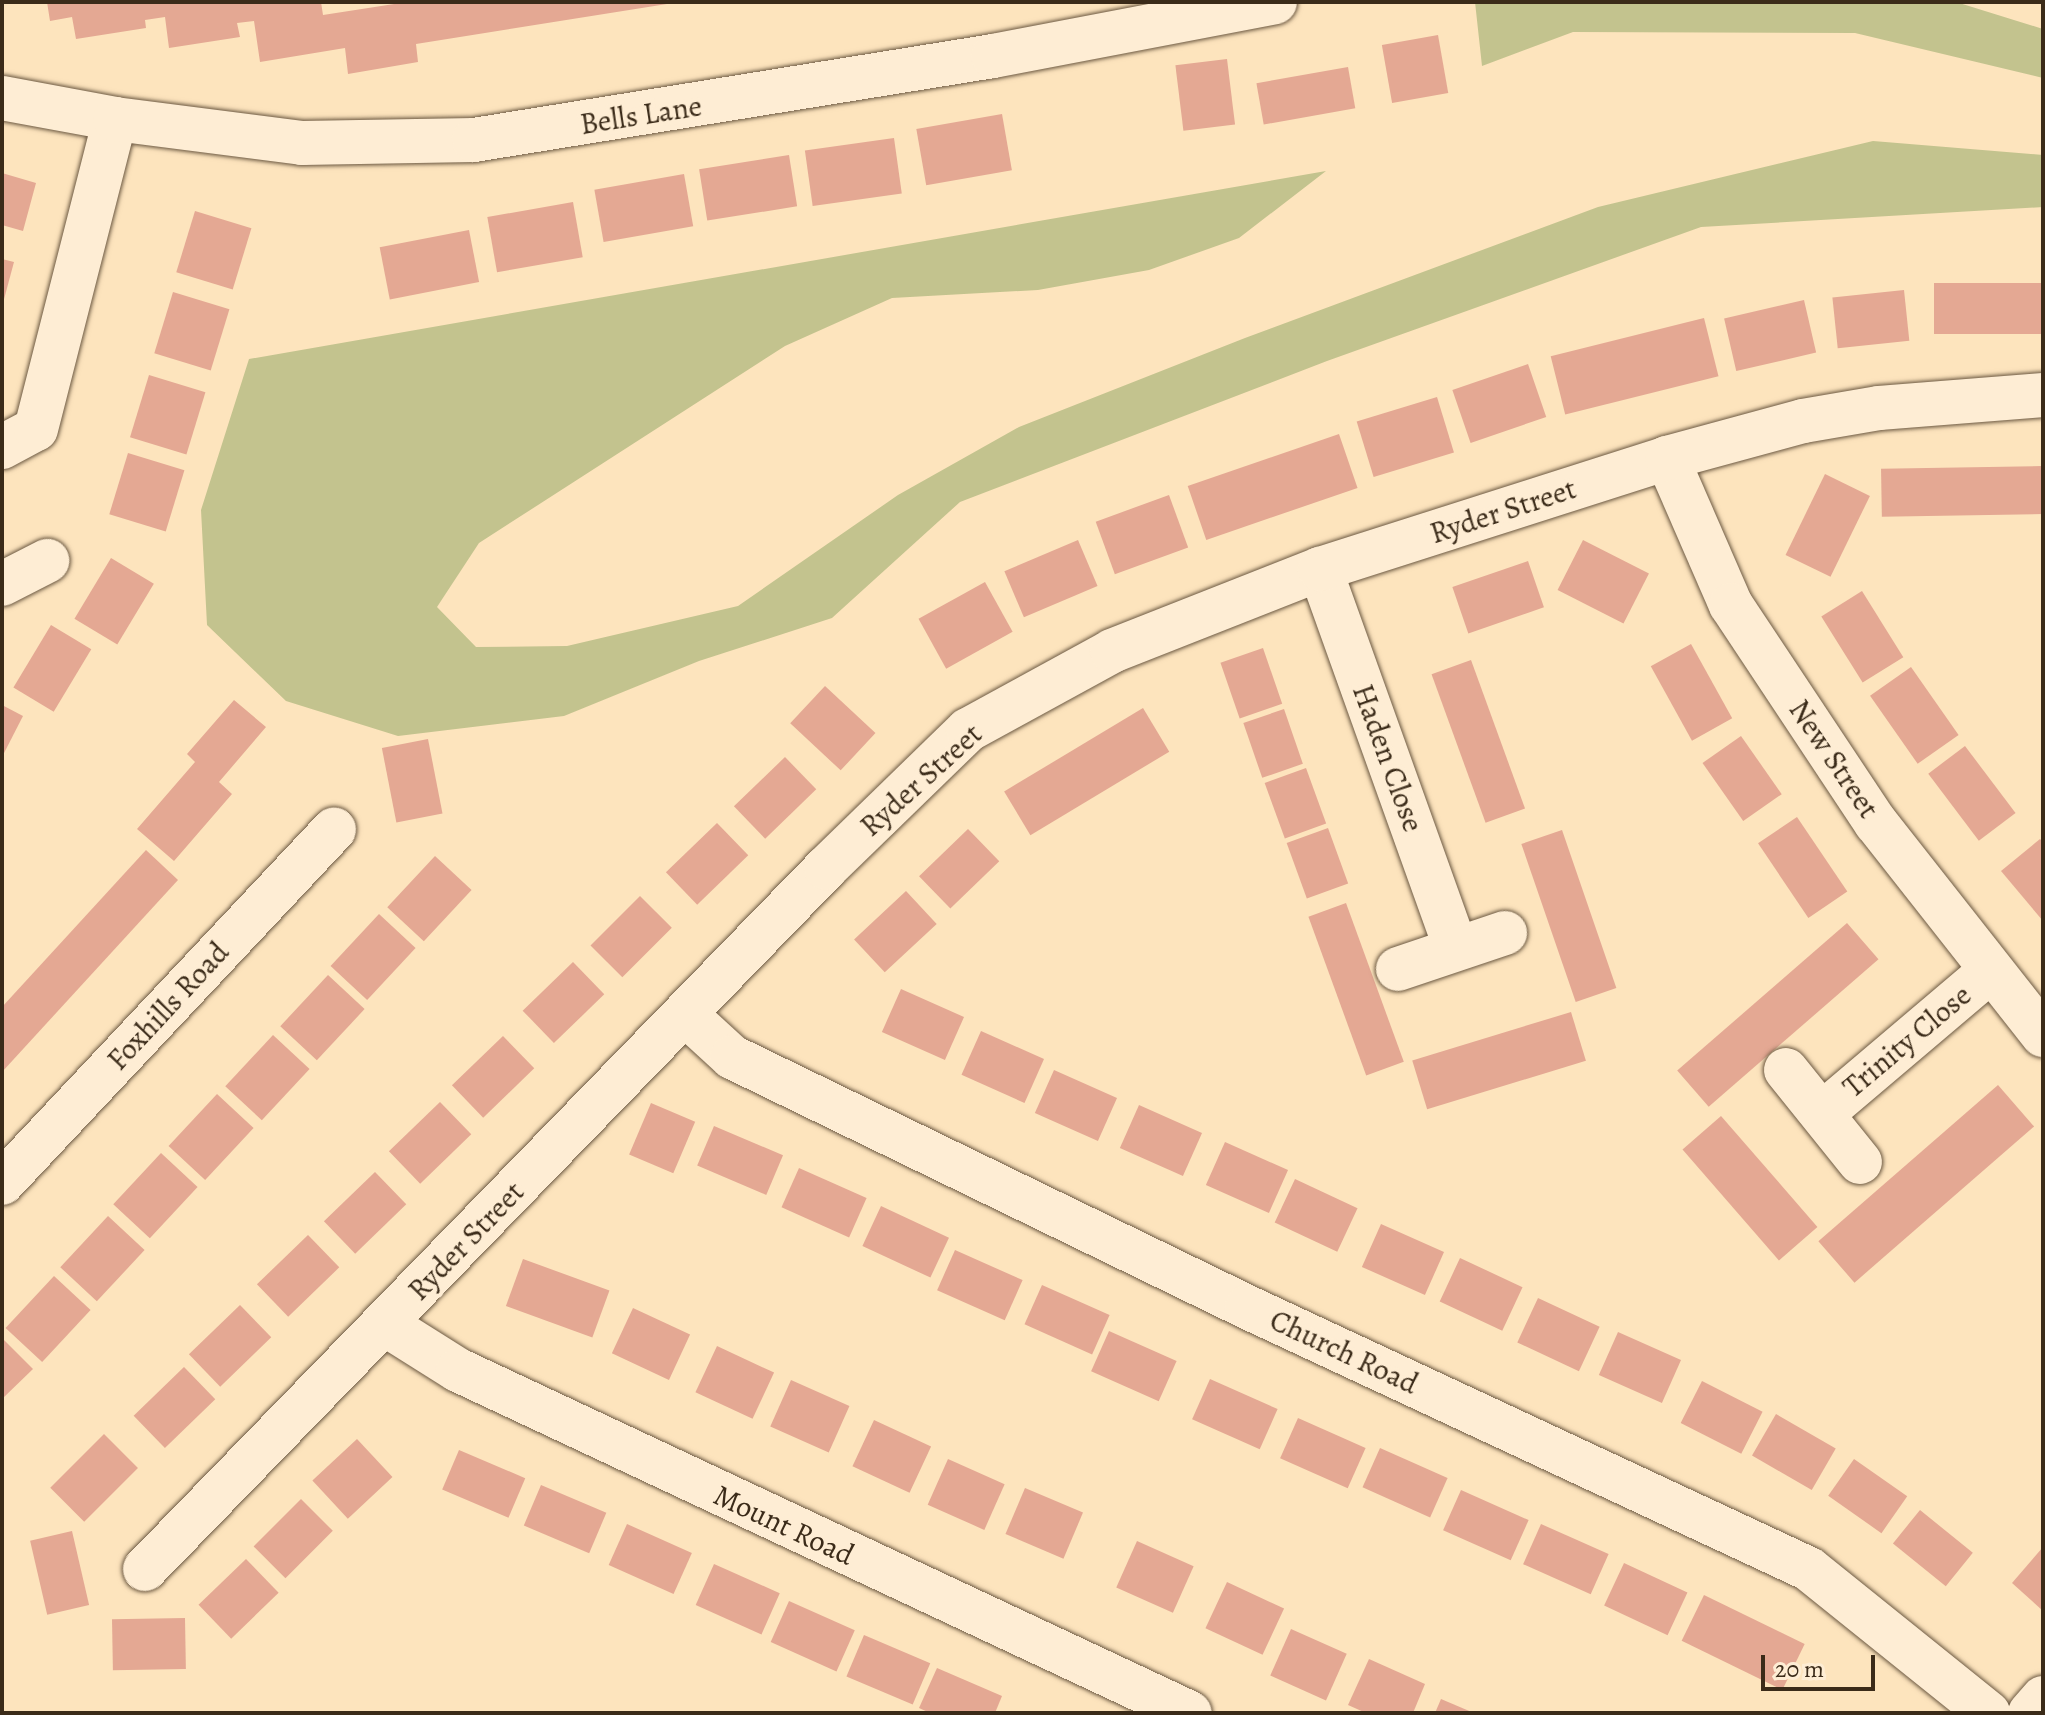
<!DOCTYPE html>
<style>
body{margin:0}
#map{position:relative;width:2045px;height:1715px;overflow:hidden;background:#fde4bd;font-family:Alegreya,serif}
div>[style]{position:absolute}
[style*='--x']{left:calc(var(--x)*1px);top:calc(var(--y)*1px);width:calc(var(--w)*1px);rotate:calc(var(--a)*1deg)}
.green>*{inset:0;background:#c3c38e}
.building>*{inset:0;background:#e4a893;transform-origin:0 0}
.roads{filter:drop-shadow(0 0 2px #6c5942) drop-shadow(0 0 2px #6c5942)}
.minor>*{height:44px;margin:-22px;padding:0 22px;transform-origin:22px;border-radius:22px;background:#feedd4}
.tertiary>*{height:44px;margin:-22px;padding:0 22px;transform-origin:22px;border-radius:22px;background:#feedd4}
span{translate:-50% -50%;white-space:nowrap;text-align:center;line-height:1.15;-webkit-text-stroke:8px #feedd4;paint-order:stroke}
.street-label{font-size:30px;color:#3b2b19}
.frame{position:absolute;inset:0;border:4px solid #3b2b19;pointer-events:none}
.scale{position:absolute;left:1761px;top:1655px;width:114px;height:36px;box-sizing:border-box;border:4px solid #3b2b19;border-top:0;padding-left:10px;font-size:24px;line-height:28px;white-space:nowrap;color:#3b2b19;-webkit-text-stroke:6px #feedd4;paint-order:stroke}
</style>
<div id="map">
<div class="green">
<i style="clip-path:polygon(1475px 2px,1956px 2px,2043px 29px,2043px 78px,1855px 33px,1573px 32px,1482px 66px)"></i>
<i style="clip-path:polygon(1873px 141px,2043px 155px,2043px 207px,1701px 227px,1327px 361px,960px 502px,832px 618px,699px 661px,564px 716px,398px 736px,286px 701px,207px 625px,201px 510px,249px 359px,1326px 171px,1239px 238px,1149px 270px,1038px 290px,892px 298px,785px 346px,479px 543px,437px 607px,476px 647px,567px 646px,738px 606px,898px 495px,1019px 427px,1245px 338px,1598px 207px)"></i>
</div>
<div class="building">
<i style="clip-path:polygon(47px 2px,321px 2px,323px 15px,407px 2px,667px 4px,416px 44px,418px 62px,348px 74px,345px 48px,260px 62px,254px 21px,237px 23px,240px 37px,169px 48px,165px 17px,145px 20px,146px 28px,76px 39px,72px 17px,50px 21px)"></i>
<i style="left:1438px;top:35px;width:59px;height:57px;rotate:80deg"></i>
<i style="left:1227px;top:59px;width:66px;height:52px;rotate:83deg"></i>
<i style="left:1348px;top:67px;width:42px;height:93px;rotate:80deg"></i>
<i style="left:1002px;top:114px;width:57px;height:87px;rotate:80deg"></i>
<i style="left:894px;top:138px;width:56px;height:90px;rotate:82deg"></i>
<i style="left:789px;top:155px;width:52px;height:91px;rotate:81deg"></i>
<i style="clip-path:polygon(2px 173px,36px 183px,23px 231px,2px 225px)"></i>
<i style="left:684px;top:174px;width:53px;height:91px;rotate:80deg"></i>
<i style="left:573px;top:202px;width:56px;height:87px;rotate:80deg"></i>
<i style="left:195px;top:211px;width:59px;height:64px;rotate:17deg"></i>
<i style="left:469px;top:230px;width:53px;height:91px;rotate:79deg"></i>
<i style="clip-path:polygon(2px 259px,14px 262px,3px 303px,2px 303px)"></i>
<i style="left:2043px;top:283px;width:51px;height:109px;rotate:90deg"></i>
<i style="left:1904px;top:290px;width:51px;height:72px;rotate:84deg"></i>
<i style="left:173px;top:292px;width:59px;height:64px;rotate:17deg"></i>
<i style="left:1804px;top:300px;width:54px;height:82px;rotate:77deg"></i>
<i style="left:1704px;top:318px;width:60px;height:158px;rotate:76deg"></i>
<i style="left:1528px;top:364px;width:56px;height:80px;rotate:71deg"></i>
<i style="left:149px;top:375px;width:59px;height:65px;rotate:17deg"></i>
<i style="left:1437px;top:397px;width:58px;height:84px;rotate:73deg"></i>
<i style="left:1339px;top:434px;width:57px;height:160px;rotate:71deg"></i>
<i style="left:128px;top:453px;width:59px;height:64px;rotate:17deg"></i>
<i style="left:2042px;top:466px;width:48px;height:161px;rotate:89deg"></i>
<i style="left:1825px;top:474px;width:50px;height:90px;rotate:26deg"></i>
<i style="left:1169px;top:495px;width:56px;height:78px;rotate:70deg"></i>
<i style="left:1078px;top:540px;width:50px;height:80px;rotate:67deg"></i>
<i style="left:1583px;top:540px;width:74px;height:56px;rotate:27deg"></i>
<i style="left:111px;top:558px;width:50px;height:71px;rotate:31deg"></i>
<i style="left:1528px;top:561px;width:49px;height:80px;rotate:71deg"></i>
<i style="left:985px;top:582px;width:57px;height:76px;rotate:61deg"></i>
<i style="left:1862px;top:591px;width:78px;height:48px;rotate:58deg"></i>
<i style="left:51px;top:625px;width:47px;height:73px;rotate:31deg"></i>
<i style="left:1691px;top:644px;width:85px;height:46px;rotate:61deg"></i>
<i style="left:1263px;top:648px;width:59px;height:45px;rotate:71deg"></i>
<i style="left:1471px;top:660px;width:158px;height:42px;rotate:70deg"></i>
<i style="left:1911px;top:667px;width:83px;height:50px;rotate:55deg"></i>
<i style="left:825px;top:686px;width:69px;height:51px;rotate:43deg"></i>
<i style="clip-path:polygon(234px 700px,266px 727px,219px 782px,232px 794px,174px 861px,137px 829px,195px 762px,187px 754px)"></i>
<i style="clip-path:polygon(2px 705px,23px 716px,2px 757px)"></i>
<i style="left:1143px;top:708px;width:51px;height:162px;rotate:59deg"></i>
<i style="left:1284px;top:709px;width:58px;height:43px;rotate:71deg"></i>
<i style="left:1741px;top:736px;width:71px;height:47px;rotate:55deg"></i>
<i style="left:428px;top:739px;width:76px;height:47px;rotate:79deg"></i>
<i style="left:1965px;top:746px;width:84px;height:46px;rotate:53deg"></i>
<i style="left:785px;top:757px;width:45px;height:71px;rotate:46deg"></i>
<i style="left:1306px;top:768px;width:59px;height:44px;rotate:70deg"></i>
<i style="left:1797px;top:817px;width:90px;height:47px;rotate:56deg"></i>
<i style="left:717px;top:823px;width:45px;height:71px;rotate:46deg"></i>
<i style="left:1328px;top:828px;width:59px;height:44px;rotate:70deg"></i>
<i style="left:968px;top:829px;width:45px;height:68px;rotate:46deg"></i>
<i style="left:1562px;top:830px;width:167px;height:43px;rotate:71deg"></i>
<i style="clip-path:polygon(2040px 839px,2043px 842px,2043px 921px,2001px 871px)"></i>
<i style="clip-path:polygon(146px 850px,178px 880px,2px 1072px,2px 1007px)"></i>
<i style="left:435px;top:856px;width:50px;height:70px;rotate:43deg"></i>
<i style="left:906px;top:891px;width:45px;height:71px;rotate:47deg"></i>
<i style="left:640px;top:896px;width:45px;height:70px;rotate:45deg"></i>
<i style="left:1346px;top:903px;width:169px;height:40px;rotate:70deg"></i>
<i style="left:379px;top:914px;width:50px;height:71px;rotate:43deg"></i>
<i style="left:1847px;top:923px;width:48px;height:225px;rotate:49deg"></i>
<i style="left:573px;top:962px;width:45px;height:70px;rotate:46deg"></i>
<i style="left:328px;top:975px;width:50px;height:70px;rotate:43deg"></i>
<i style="left:901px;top:989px;width:69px;height:47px;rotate:24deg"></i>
<i style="left:1571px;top:1012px;width:51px;height:166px;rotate:73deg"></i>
<i style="left:981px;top:1031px;width:69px;height:48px;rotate:24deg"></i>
<i style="left:273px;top:1035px;width:50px;height:70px;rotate:43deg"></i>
<i style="left:503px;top:1036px;width:45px;height:71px;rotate:46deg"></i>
<i style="left:1054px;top:1070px;width:69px;height:47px;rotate:24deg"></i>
<i style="left:1998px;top:1085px;width:55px;height:238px;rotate:49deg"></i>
<i style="left:217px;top:1094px;width:50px;height:71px;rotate:43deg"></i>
<i style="left:440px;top:1102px;width:45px;height:71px;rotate:46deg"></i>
<i style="left:651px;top:1103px;width:48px;height:56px;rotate:23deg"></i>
<i style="left:1139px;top:1105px;width:69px;height:47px;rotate:24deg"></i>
<i style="left:1721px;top:1116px;width:147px;height:51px;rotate:49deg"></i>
<i style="left:714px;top:1126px;width:75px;height:43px;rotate:23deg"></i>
<i style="left:1225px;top:1142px;width:69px;height:47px;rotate:24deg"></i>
<i style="left:161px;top:1153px;width:50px;height:70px;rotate:43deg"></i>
<i style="left:799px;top:1168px;width:74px;height:43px;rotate:24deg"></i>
<i style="left:375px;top:1172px;width:45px;height:71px;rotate:46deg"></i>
<i style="left:1295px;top:1179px;width:69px;height:48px;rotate:25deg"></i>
<i style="left:881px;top:1206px;width:75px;height:44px;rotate:25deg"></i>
<i style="left:108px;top:1216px;width:50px;height:70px;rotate:43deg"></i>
<i style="left:1381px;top:1224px;width:69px;height:47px;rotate:24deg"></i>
<i style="left:308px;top:1235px;width:45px;height:71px;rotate:46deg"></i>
<i style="left:955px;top:1250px;width:74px;height:44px;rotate:24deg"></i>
<i style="left:1460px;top:1258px;width:69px;height:48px;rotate:25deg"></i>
<i style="left:523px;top:1259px;width:92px;height:50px;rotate:20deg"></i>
<i style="left:54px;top:1276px;width:50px;height:71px;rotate:43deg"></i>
<i style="left:1042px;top:1285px;width:74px;height:43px;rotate:24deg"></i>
<i style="left:1538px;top:1298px;width:68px;height:49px;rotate:25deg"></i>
<i style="left:240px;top:1305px;width:45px;height:71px;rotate:46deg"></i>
<i style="left:633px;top:1308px;width:63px;height:50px;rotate:25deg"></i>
<i style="left:1109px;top:1331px;width:74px;height:44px;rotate:24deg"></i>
<i style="left:1618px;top:1332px;width:69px;height:47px;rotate:24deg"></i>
<i style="clip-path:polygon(2px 1338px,33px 1369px,2px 1399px)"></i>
<i style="left:717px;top:1346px;width:63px;height:51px;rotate:25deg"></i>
<i style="left:184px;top:1367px;width:45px;height:70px;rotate:46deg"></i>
<i style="left:1210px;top:1379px;width:74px;height:44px;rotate:24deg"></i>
<i style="left:791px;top:1380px;width:64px;height:51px;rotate:24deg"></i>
<i style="left:1702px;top:1381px;width:68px;height:47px;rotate:27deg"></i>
<i style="left:1776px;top:1414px;width:69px;height:48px;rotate:30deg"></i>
<i style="left:1298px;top:1418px;width:74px;height:44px;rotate:24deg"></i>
<i style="left:874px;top:1420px;width:63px;height:51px;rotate:25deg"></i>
<i style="left:104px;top:1434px;width:48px;height:76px;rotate:45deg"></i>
<i style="left:357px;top:1439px;width:52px;height:61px;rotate:47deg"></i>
<i style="left:1380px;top:1448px;width:74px;height:43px;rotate:24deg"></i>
<i style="left:459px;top:1450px;width:72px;height:43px;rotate:23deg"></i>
<i style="left:948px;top:1459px;width:62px;height:50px;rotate:24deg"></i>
<i style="left:1854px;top:1459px;width:65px;height:45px;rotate:35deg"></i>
<i style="left:541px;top:1485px;width:71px;height:44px;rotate:23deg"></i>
<i style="left:1025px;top:1488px;width:63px;height:50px;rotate:23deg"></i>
<i style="left:1461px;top:1490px;width:74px;height:44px;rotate:24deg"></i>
<i style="left:301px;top:1499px;width:45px;height:67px;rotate:45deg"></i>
<i style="left:1920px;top:1510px;width:68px;height:43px;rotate:39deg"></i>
<i style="left:627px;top:1524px;width:71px;height:45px;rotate:24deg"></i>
<i style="left:1541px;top:1524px;width:74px;height:44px;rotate:24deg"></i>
<i style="left:72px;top:1531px;width:76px;height:43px;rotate:77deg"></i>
<i style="left:1137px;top:1541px;width:62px;height:51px;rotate:24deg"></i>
<i style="clip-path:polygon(2043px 1547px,2043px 1611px,2012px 1583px)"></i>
<i style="left:246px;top:1559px;width:47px;height:66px;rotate:46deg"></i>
<i style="left:1624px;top:1563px;width:70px;height:47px;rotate:25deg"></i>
<i style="left:714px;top:1564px;width:72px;height:45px;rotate:24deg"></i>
<i style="left:1227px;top:1582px;width:63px;height:51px;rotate:25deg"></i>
<i style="left:1704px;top:1595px;width:112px;height:51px;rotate:26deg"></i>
<i style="left:789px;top:1601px;width:72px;height:45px;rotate:24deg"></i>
<i style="left:185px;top:1618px;width:51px;height:73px;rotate:89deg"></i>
<i style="left:1291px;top:1629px;width:61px;height:51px;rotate:24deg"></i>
<i style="left:864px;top:1635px;width:72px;height:45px;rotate:23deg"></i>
<i style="clip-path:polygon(1369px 1659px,1425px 1684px,1413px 1713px,1366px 1713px,1348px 1705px)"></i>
<i style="clip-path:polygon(937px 1668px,1002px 1696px,995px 1713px,930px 1713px,919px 1708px)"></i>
<i style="clip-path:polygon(1441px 1699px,1474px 1713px,1435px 1713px)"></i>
</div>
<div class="roads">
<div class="minor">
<i style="--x:2;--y:447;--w:38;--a:-28"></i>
<i style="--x:36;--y:429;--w:320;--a:-75.7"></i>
<i style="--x:1667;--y:458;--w:160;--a:66.5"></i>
<i style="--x:1731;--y:605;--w:262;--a:56.4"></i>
<i style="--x:1876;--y:823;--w:270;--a:51.8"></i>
<i style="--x:1320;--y:569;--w:403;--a:70.3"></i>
<i style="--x:2;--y:584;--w:51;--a:-27.1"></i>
<i style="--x:1398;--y:969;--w:113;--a:-18.6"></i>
<i style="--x:685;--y:1014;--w:64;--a:42.5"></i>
<i style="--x:732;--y:1057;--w:572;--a:25.89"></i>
<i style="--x:1247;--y:1307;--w:620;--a:24.99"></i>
<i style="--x:1809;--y:1569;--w:230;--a:38.8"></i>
<i style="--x:1786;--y:1070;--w:118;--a:51.2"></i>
<i style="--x:1824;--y:1112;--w:218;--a:-40.3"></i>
<i style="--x:2;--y:1183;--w:485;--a:-46.8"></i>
<i style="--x:385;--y:1324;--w:86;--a:32.2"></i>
<i style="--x:458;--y:1370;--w:808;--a:25.11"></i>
<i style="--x:145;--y:1569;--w:977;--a:-45.83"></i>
<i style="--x:826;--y:868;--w:198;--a:-44.2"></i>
<i style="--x:968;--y:730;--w:164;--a:-28.7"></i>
<i style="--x:1112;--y:651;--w:224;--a:-21.5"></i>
<i style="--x:1320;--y:569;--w:364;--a:-17.7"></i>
<i style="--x:1667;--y:458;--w:141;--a:-15.2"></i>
<i style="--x:1803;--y:421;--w:77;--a:-9.7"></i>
<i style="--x:1879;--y:408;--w:165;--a:-4.5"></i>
<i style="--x:2030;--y:1713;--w:20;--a:-49"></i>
</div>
<div class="tertiary">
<i style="--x:2;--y:98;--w:115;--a:10.5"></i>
<i style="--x:115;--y:119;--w:189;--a:7.3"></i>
<i style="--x:302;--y:143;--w:172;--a:-1"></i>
<i style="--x:474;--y:140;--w:526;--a:-9.19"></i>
<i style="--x:993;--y:56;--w:287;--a:-10.8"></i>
</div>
</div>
<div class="street-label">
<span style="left:641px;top:115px;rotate:-9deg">Bells Lane</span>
<span style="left:1503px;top:511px;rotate:-18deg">Ryder Street</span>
<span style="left:1388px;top:758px;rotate:70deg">Haden Close</span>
<span style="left:1834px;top:759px;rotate:56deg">New Street</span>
<span style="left:921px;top:780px;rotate:-42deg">Ryder Street</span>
<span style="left:168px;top:1006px;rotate:-47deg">Foxhills Road</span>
<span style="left:1907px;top:1041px;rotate:-40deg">Trinity Close</span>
<span style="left:466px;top:1241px;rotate:-46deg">Ryder Street</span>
<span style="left:1344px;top:1352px;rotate:25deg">Church Road</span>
<span style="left:784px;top:1525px;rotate:25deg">Mount Road</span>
</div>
<div class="frame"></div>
<div class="scale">20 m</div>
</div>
